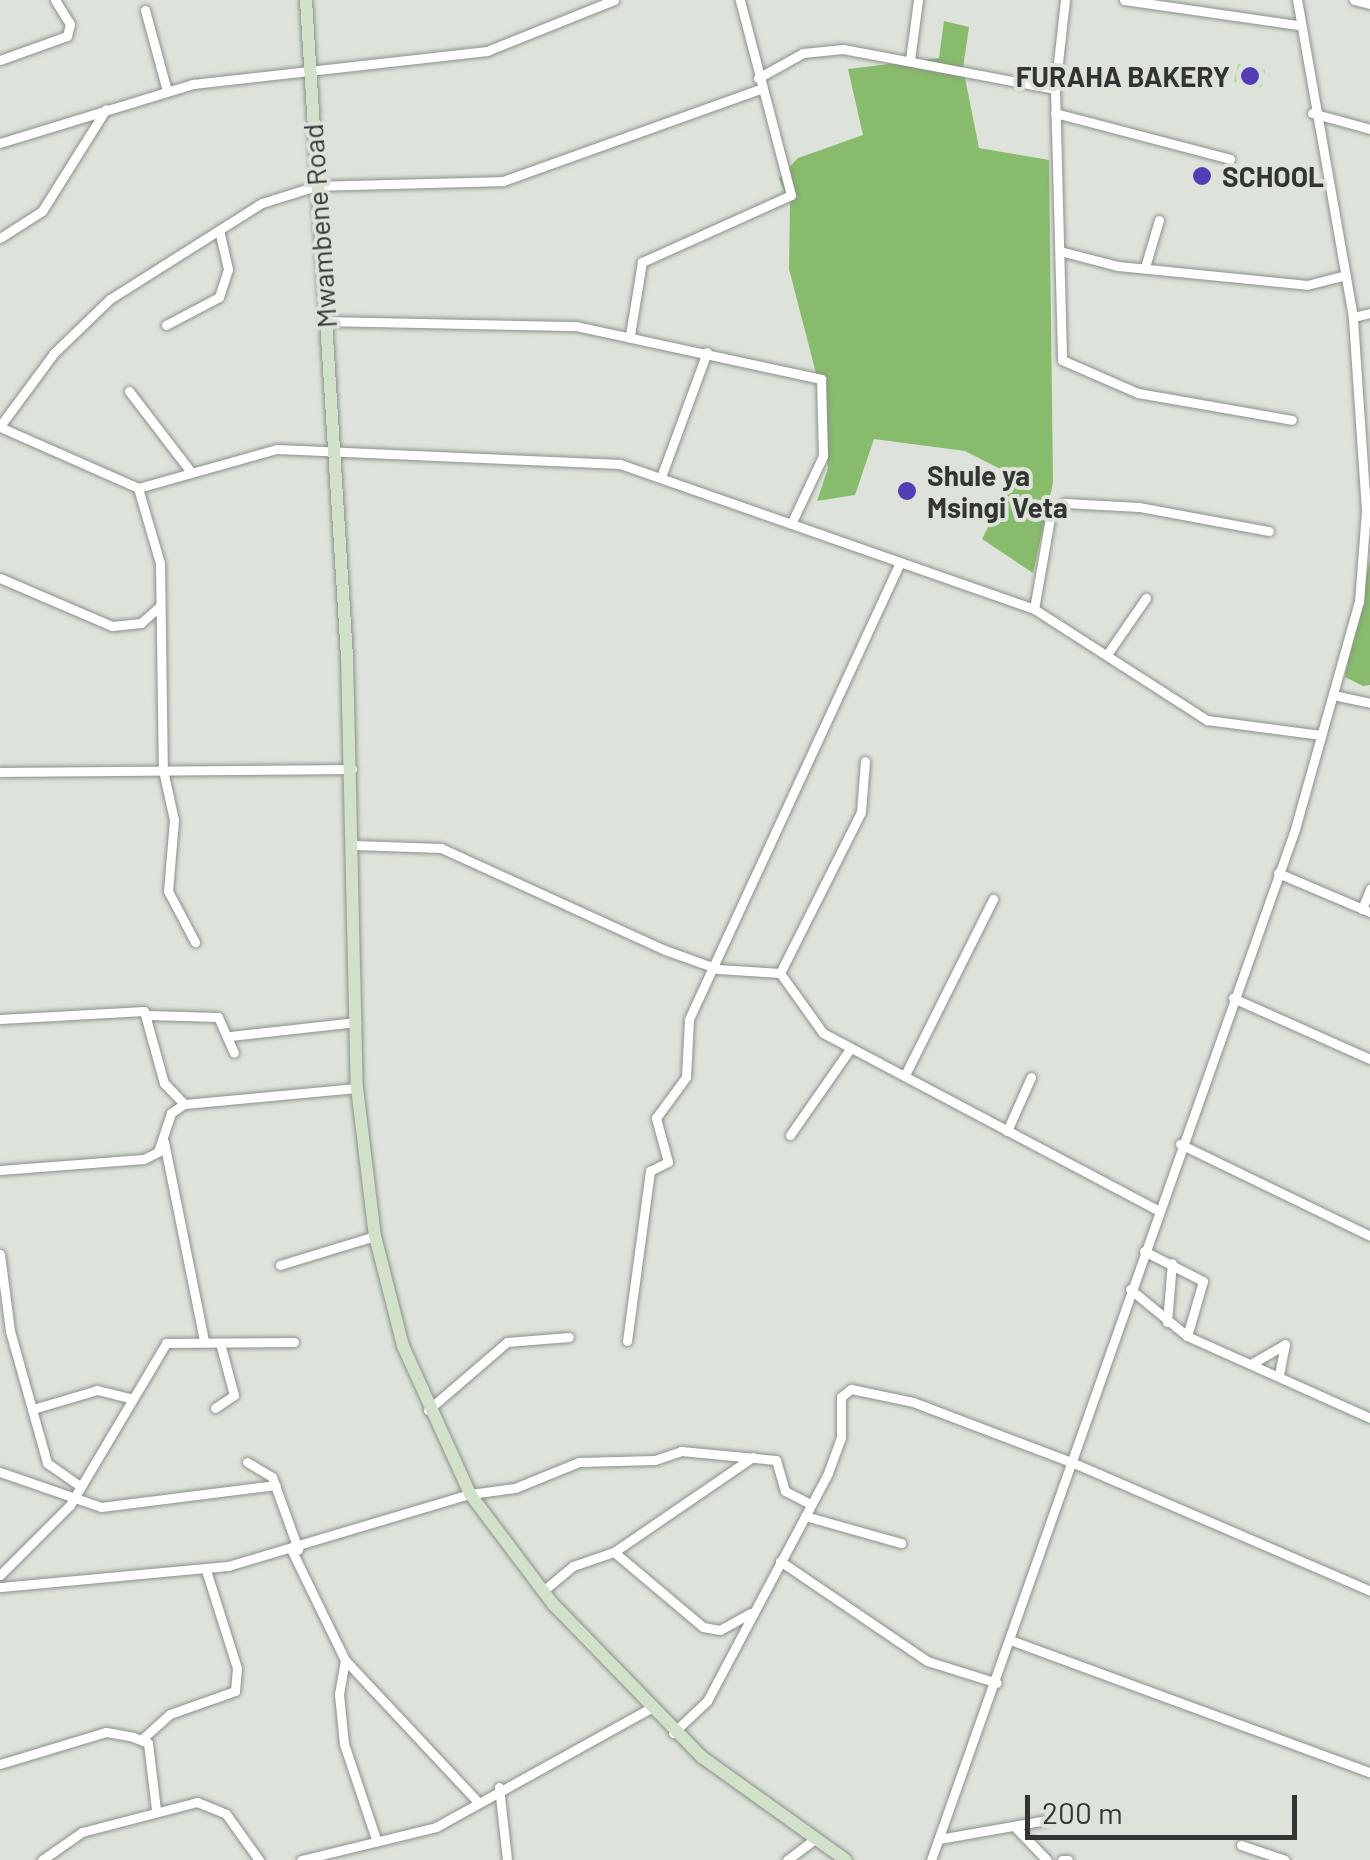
<!DOCTYPE html>
<style>
body{margin:0}
#map{position:relative;width:1370px;height:1860px;overflow:hidden;background:#dde3da;font-family:Barlow,sans-serif}
div>[style]{position:absolute}
[style*='--x']{left:calc(var(--x)*1px);top:calc(var(--y)*1px);width:calc(var(--w)*1px);rotate:calc(var(--a)*1deg)}
.forest>*{inset:0;background:#88bb6b}
.building>*{inset:0;background:#abdf8d;transform-origin:0 0}
.roads{filter:drop-shadow(0 0 2px #8b9189) drop-shadow(0 0 2px #8b9189)}
.street>*{height:9px;margin:-4.5px;padding:0 4.5px;transform-origin:4.5px;border-radius:4.5px;background:#fff}
.secondary>*{height:12px;margin:-6px;padding:0 6px;transform-origin:6px;border-radius:6px;background:#d2e1c9}
.dots>*{width:28px;height:28px;translate:-50% -50%;box-sizing:border-box;border:5px solid #dde3da;border-radius:50%}
span{translate:-50% -50%;white-space:nowrap;text-align:center;line-height:1.15;-webkit-text-stroke:8px #dde3da;paint-order:stroke}
.poi-label{font-size:28px;color:#323531;font-weight:700}
.right{translate:-100% -50%;text-align:right}
.left{translate:0 -50%;text-align:left}
.street-label{font-size:28px;color:#323531}
.scale{position:absolute;left:1025px;top:1795px;width:272px;height:45px;box-sizing:border-box;border:5px solid #323531;border-top:0;padding-left:12px;font-size:30px;line-height:35px;white-space:nowrap;color:#323531;-webkit-text-stroke:8px #dde3da;paint-order:stroke}
</style>
<div id="map">
<div class="forest">
<i style="clip-path:polygon(944px 21px,969px 27px,963px 68px,979px 148px,1049px 160px,1053px 483px,1033px 573px,982px 539px,1014px 476px,965px 451px,874px 439px,855px 495px,817px 501px,828px 468px,818px 381px,789px 269px,790px 204px,779px 178px,798px 158px,863px 135px,848px 69px,939px 58px)"></i>
<i style="clip-path:polygon(1370px 559px,1370px 685px,1363px 686px,1345px 677px)"></i>
</div>
<div class="building">
<i style="left:1238px;top:64px;width:28px;height:18px;rotate:13deg"></i>
</div>
<div class="roads">
<div class="street">
<i style="--x:1065;--y:0;--w:90;--a:96.4"></i>
<i style="--x:1055;--y:89;--w:271;--a:88.5"></i>
<i style="--x:1062;--y:360;--w:83;--a:23.5"></i>
<i style="--x:1138;--y:393;--w:156;--a:9.9"></i>
<i style="--x:1124;--y:0;--w:176;--a:8.2"></i>
<i style="--x:1354;--y:0;--w:16;--a:14"></i>
<i style="--x:145;--y:10;--w:84;--a:74.8"></i>
<i style="--x:0;--y:60;--w:71;--a:-19.7"></i>
<i style="--x:67;--y:36;--w:12;--a:-76"></i>
<i style="--x:70;--y:24;--w:28;--a:-122"></i>
<i style="--x:910;--y:60;--w:61;--a:-82.4"></i>
<i style="--x:758;--y:78;--w:51;--a:-29.1"></i>
<i style="--x:803;--y:53;--w:40;--a:-5.7"></i>
<i style="--x:843;--y:49;--w:216;--a:10.7"></i>
<i style="--x:1055;--y:113;--w:181;--a:14.7"></i>
<i style="--x:1312;--y:113;--w:60;--a:15.4"></i>
<i style="--x:0;--y:143;--w:202;--a:-17"></i>
<i style="--x:193;--y:84;--w:296;--a:-6.4"></i>
<i style="--x:487;--y:51;--w:137;--a:-21.9"></i>
<i style="--x:0;--y:238;--w:50;--a:-32.7"></i>
<i style="--x:42;--y:211;--w:120;--a:-57.9"></i>
<i style="--x:1060;--y:251;--w:60;--a:14.5"></i>
<i style="--x:1118;--y:266;--w:190;--a:5.7"></i>
<i style="--x:1307;--y:285;--w:40;--a:-14.4"></i>
<i style="--x:1145;--y:267;--w:49;--a:-73.4"></i>
<i style="--x:1353;--y:317;--w:17;--a:-13"></i>
<i style="--x:327;--y:321;--w:249;--a:1.2"></i>
<i style="--x:576;--y:326;--w:251;--a:12.2"></i>
<i style="--x:821;--y:379;--w:77;--a:88.5"></i>
<i style="--x:823;--y:456;--w:75;--a:115.2"></i>
<i style="--x:166;--y:325;--w:60;--a:-27.8"></i>
<i style="--x:219;--y:297;--w:29;--a:-72"></i>
<i style="--x:228;--y:269;--w:40;--a:-103"></i>
<i style="--x:630;--y:335;--w:74;--a:-80.7"></i>
<i style="--x:642;--y:262;--w:163;--a:-24.2"></i>
<i style="--x:791;--y:195;--w:202;--a:-104.7"></i>
<i style="--x:129;--y:391;--w:102;--a:52.6"></i>
<i style="--x:0;--y:426;--w:91;--a:-53.5"></i>
<i style="--x:54;--y:353;--w:78;--a:-44"></i>
<i style="--x:110;--y:299;--w:180;--a:-32.3"></i>
<i style="--x:262;--y:203;--w:57;--a:-17.5"></i>
<i style="--x:316;--y:186;--w:187;--a:-1.5"></i>
<i style="--x:503;--y:181;--w:273;--a:-19.7"></i>
<i style="--x:0;--y:427;--w:151;--a:23.8"></i>
<i style="--x:138;--y:488;--w:144;--a:-15.7"></i>
<i style="--x:277;--y:449;--w:343;--a:2.5"></i>
<i style="--x:620;--y:464;--w:439;--a:19.3"></i>
<i style="--x:1034;--y:609;--w:206;--a:32.7"></i>
<i style="--x:1207;--y:720;--w:115;--a:7.5"></i>
<i style="--x:661;--y:477;--w:133;--a:-69.8"></i>
<i style="--x:138;--y:488;--w:78;--a:73.7"></i>
<i style="--x:160;--y:563;--w:207;--a:89.2"></i>
<i style="--x:163;--y:770;--w:51;--a:77.6"></i>
<i style="--x:174;--y:820;--w:71;--a:94.8"></i>
<i style="--x:168;--y:891;--w:58;--a:62.1"></i>
<i style="--x:0;--y:578;--w:122;--a:23.2"></i>
<i style="--x:112;--y:626;--w:29;--a:-6"></i>
<i style="--x:141;--y:623;--w:25;--a:-42"></i>
<i style="--x:1034;--y:609;--w:97;--a:-80"></i>
<i style="--x:1051;--y:513;--w:17;--a:-36"></i>
<i style="--x:1065;--y:503;--w:74;--a:3.1"></i>
<i style="--x:1139;--y:507;--w:132;--a:10.5"></i>
<i style="--x:1108;--y:653;--w:67;--a:-55.4"></i>
<i style="--x:1338;--y:696;--w:33;--a:12"></i>
<i style="--x:0;--y:772;--w:352;--a:-0.5"></i>
<i style="--x:354;--y:845;--w:87;--a:2"></i>
<i style="--x:441;--y:848;--w:246;--a:24.5"></i>
<i style="--x:665;--y:950;--w:56;--a:19.7"></i>
<i style="--x:718;--y:969;--w:62;--a:3.7"></i>
<i style="--x:780;--y:973;--w:74;--a:54.4"></i>
<i style="--x:823;--y:1033;--w:380;--a:27.9"></i>
<i style="--x:1278;--y:873;--w:100;--a:23"></i>
<i style="--x:1362;--y:909;--w:22;--a:-68"></i>
<i style="--x:780;--y:973;--w:180;--a:-63.3"></i>
<i style="--x:861;--y:812;--w:51;--a:-85.5"></i>
<i style="--x:1233;--y:998;--w:150;--a:24"></i>
<i style="--x:148;--y:1015;--w:70;--a:1.6"></i>
<i style="--x:218;--y:1017;--w:39;--a:66"></i>
<i style="--x:0;--y:1019;--w:144;--a:-3.2"></i>
<i style="--x:144;--y:1011;--w:75;--a:74.5"></i>
<i style="--x:164;--y:1083;--w:29;--a:46"></i>
<i style="--x:230;--y:1036;--w:127;--a:-6.3"></i>
<i style="--x:905;--y:1075;--w:197;--a:-63.4"></i>
<i style="--x:1007;--y:1131;--w:59;--a:-66"></i>
<i style="--x:790;--y:1135;--w:105;--a:-55.1"></i>
<i style="--x:164;--y:1142;--w:202;--a:78.6"></i>
<i style="--x:1180;--y:1144;--w:211;--a:25.8"></i>
<i style="--x:0;--y:1170;--w:144;--a:-4.4"></i>
<i style="--x:144;--y:1159;--w:16;--a:-27"></i>
<i style="--x:158;--y:1152;--w:41;--a:-71.6"></i>
<i style="--x:171;--y:1113;--w:16;--a:-35"></i>
<i style="--x:184;--y:1104;--w:174;--a:-5.3"></i>
<i style="--x:1144;--y:1251;--w:66;--a:27"></i>
<i style="--x:1203;--y:1281;--w:57;--a:106.2"></i>
<i style="--x:0;--y:1254;--w:78;--a:82.6"></i>
<i style="--x:10;--y:1331;--w:137;--a:74.3"></i>
<i style="--x:47;--y:1463;--w:40;--a:34.9"></i>
<i style="--x:280;--y:1265;--w:99;--a:-17"></i>
<i style="--x:1130;--y:1289;--w:74;--a:39.5"></i>
<i style="--x:1187;--y:1336;--w:201;--a:24.1"></i>
<i style="--x:1167;--y:1322;--w:59;--a:-85.2"></i>
<i style="--x:627;--y:1341;--w:172;--a:-82.3"></i>
<i style="--x:650;--y:1171;--w:20;--a:-27"></i>
<i style="--x:668;--y:1162;--w:46;--a:-105.3"></i>
<i style="--x:656;--y:1118;--w:51;--a:-53.8"></i>
<i style="--x:686;--y:1077;--w:58;--a:-87"></i>
<i style="--x:689;--y:1019;--w:499;--a:-65.2"></i>
<i style="--x:1251;--y:1364;--w:39;--a:-30"></i>
<i style="--x:1285;--y:1344;--w:33;--a:101"></i>
<i style="--x:215;--y:1408;--w:23;--a:-34"></i>
<i style="--x:234;--y:1395;--w:54;--a:-105.1"></i>
<i style="--x:33;--y:1409;--w:67;--a:-16.5"></i>
<i style="--x:97;--y:1390;--w:34;--a:14"></i>
<i style="--x:428;--y:1410;--w:104;--a:-40.7"></i>
<i style="--x:507;--y:1342;--w:62;--a:-4.6"></i>
<i style="--x:247;--y:1462;--w:29;--a:31"></i>
<i style="--x:272;--y:1477;--w:77;--a:70.1"></i>
<i style="--x:0;--y:1472;--w:107;--a:19.1"></i>
<i style="--x:101;--y:1507;--w:176;--a:-7.2"></i>
<i style="--x:805;--y:1516;--w:100;--a:15.7"></i>
<i style="--x:292;--y:1551;--w:121;--a:64.1"></i>
<i style="--x:345;--y:1660;--w:192;--a:46.9"></i>
<i style="--x:614;--y:1552;--w:168;--a:-34.4"></i>
<i style="--x:780;--y:1561;--w:178;--a:34.2"></i>
<i style="--x:927;--y:1661;--w:73;--a:17.4"></i>
<i style="--x:0;--y:1575;--w:99;--a:-45"></i>
<i style="--x:70;--y:1505;--w:188;--a:-59.3"></i>
<i style="--x:166;--y:1343;--w:128;--a:-0.4"></i>
<i style="--x:0;--y:1587;--w:229;--a:-5.3"></i>
<i style="--x:228;--y:1566;--w:252;--a:-16.6"></i>
<i style="--x:470;--y:1494;--w:45;--a:-7.6"></i>
<i style="--x:515;--y:1488;--w:69;--a:-22.1"></i>
<i style="--x:579;--y:1462;--w:76;--a:-1.5"></i>
<i style="--x:655;--y:1460;--w:28;--a:-19"></i>
<i style="--x:681;--y:1451;--w:95;--a:5.4"></i>
<i style="--x:776;--y:1460;--w:32;--a:74"></i>
<i style="--x:785;--y:1491;--w:29;--a:27"></i>
<i style="--x:543;--y:1591;--w:39;--a:-40"></i>
<i style="--x:573;--y:1566;--w:43;--a:-18.9"></i>
<i style="--x:614;--y:1552;--w:116;--a:40.1"></i>
<i style="--x:703;--y:1627;--w:17;--a:10"></i>
<i style="--x:720;--y:1630;--w:35;--a:-29"></i>
<i style="--x:1013;--y:1641;--w:380;--a:20.2"></i>
<i style="--x:345;--y:1660;--w:35;--a:100"></i>
<i style="--x:339;--y:1694;--w:50;--a:84.3"></i>
<i style="--x:344;--y:1744;--w:103;--a:71.4"></i>
<i style="--x:673;--y:1733;--w:47;--a:-43.3"></i>
<i style="--x:707;--y:1701;--w:258;--a:-62"></i>
<i style="--x:828;--y:1473;--w:37;--a:-70"></i>
<i style="--x:841;--y:1438;--w:41;--a:-90"></i>
<i style="--x:841;--y:1397;--w:13;--a:-39"></i>
<i style="--x:851;--y:1389;--w:63;--a:11.8"></i>
<i style="--x:913;--y:1402;--w:169;--a:20.8"></i>
<i style="--x:1071;--y:1462;--w:326;--a:23.3"></i>
<i style="--x:141;--y:1740;--w:39;--a:-42"></i>
<i style="--x:170;--y:1714;--w:69;--a:-19.5"></i>
<i style="--x:235;--y:1691;--w:23;--a:-85"></i>
<i style="--x:237;--y:1668;--w:103;--a:-107.6"></i>
<i style="--x:0;--y:1764;--w:111;--a:-16.8"></i>
<i style="--x:106;--y:1732;--w:27;--a:10"></i>
<i style="--x:133;--y:1737;--w:16;--a:22"></i>
<i style="--x:148;--y:1743;--w:67;--a:83.2"></i>
<i style="--x:499;--y:1787;--w:73;--a:83.7"></i>
<i style="--x:1014;--y:1826;--w:47;--a:45.9"></i>
<i style="--x:939;--y:1839;--w:110;--a:-10"></i>
<i style="--x:1241;--y:1845;--w:46;--a:18.8"></i>
<i style="--x:42;--y:1860;--w:49;--a:-35"></i>
<i style="--x:82;--y:1832;--w:119;--a:-14.6"></i>
<i style="--x:197;--y:1802;--w:31;--a:22"></i>
<i style="--x:226;--y:1814;--w:57;--a:54.3"></i>
<i style="--x:301;--y:1860;--w:139;--a:-13.7"></i>
<i style="--x:436;--y:1827;--w:244;--a:-29"></i>
<i style="--x:787;--y:1860;--w:35;--a:-37"></i>
<i style="--x:931;--y:1860;--w:1093;--a:-70.55"></i>
<i style="--x:1295;--y:829;--w:236;--a:-74.3"></i>
<i style="--x:1359;--y:602;--w:92;--a:-85.6"></i>
<i style="--x:1366;--y:510;--w:193;--a:-93.9"></i>
<i style="--x:1353;--y:317;--w:322;--a:-100"></i>
<i style="--x:1062;--y:1860;--w:6;--a:0"></i>
</div>
<div class="secondary">
<i style="--x:306;--y:0;--w:658;--a:86.43"></i>
<i style="--x:347;--y:657;--w:431;--a:88.7"></i>
<i style="--x:357;--y:1088;--w:149;--a:83.1"></i>
<i style="--x:375;--y:1236;--w:114;--a:75.7"></i>
<i style="--x:403;--y:1346;--w:162;--a:65.6"></i>
<i style="--x:470;--y:1494;--w:138;--a:53"></i>
<i style="--x:553;--y:1604;--w:214;--a:45.8"></i>
<i style="--x:702;--y:1757;--w:177;--a:35.6"></i>
</div>
</div>
<div class="dots">
<i style="left:1250px;top:76px;background:#523db5"></i>
<i style="left:1202px;top:176px;background:#523db5"></i>
<i style="left:907px;top:491px;background:#523db5"></i>
</div>
<div class="poi-label">
<span class="right" style="left:1230px;top:76px">FURAHA BAKERY</span>
<span class="left" style="left:1222px;top:176px">SCHOOL</span>
<span class="left" style="left:927px;top:491px">Shule ya<br>Msingi Veta</span>
</div>
<div class="street-label">
<span style="left:319px;top:226px;rotate:-94deg">Mwambene Road</span>
</div>
<div class="scale">200 m</div>
</div>
